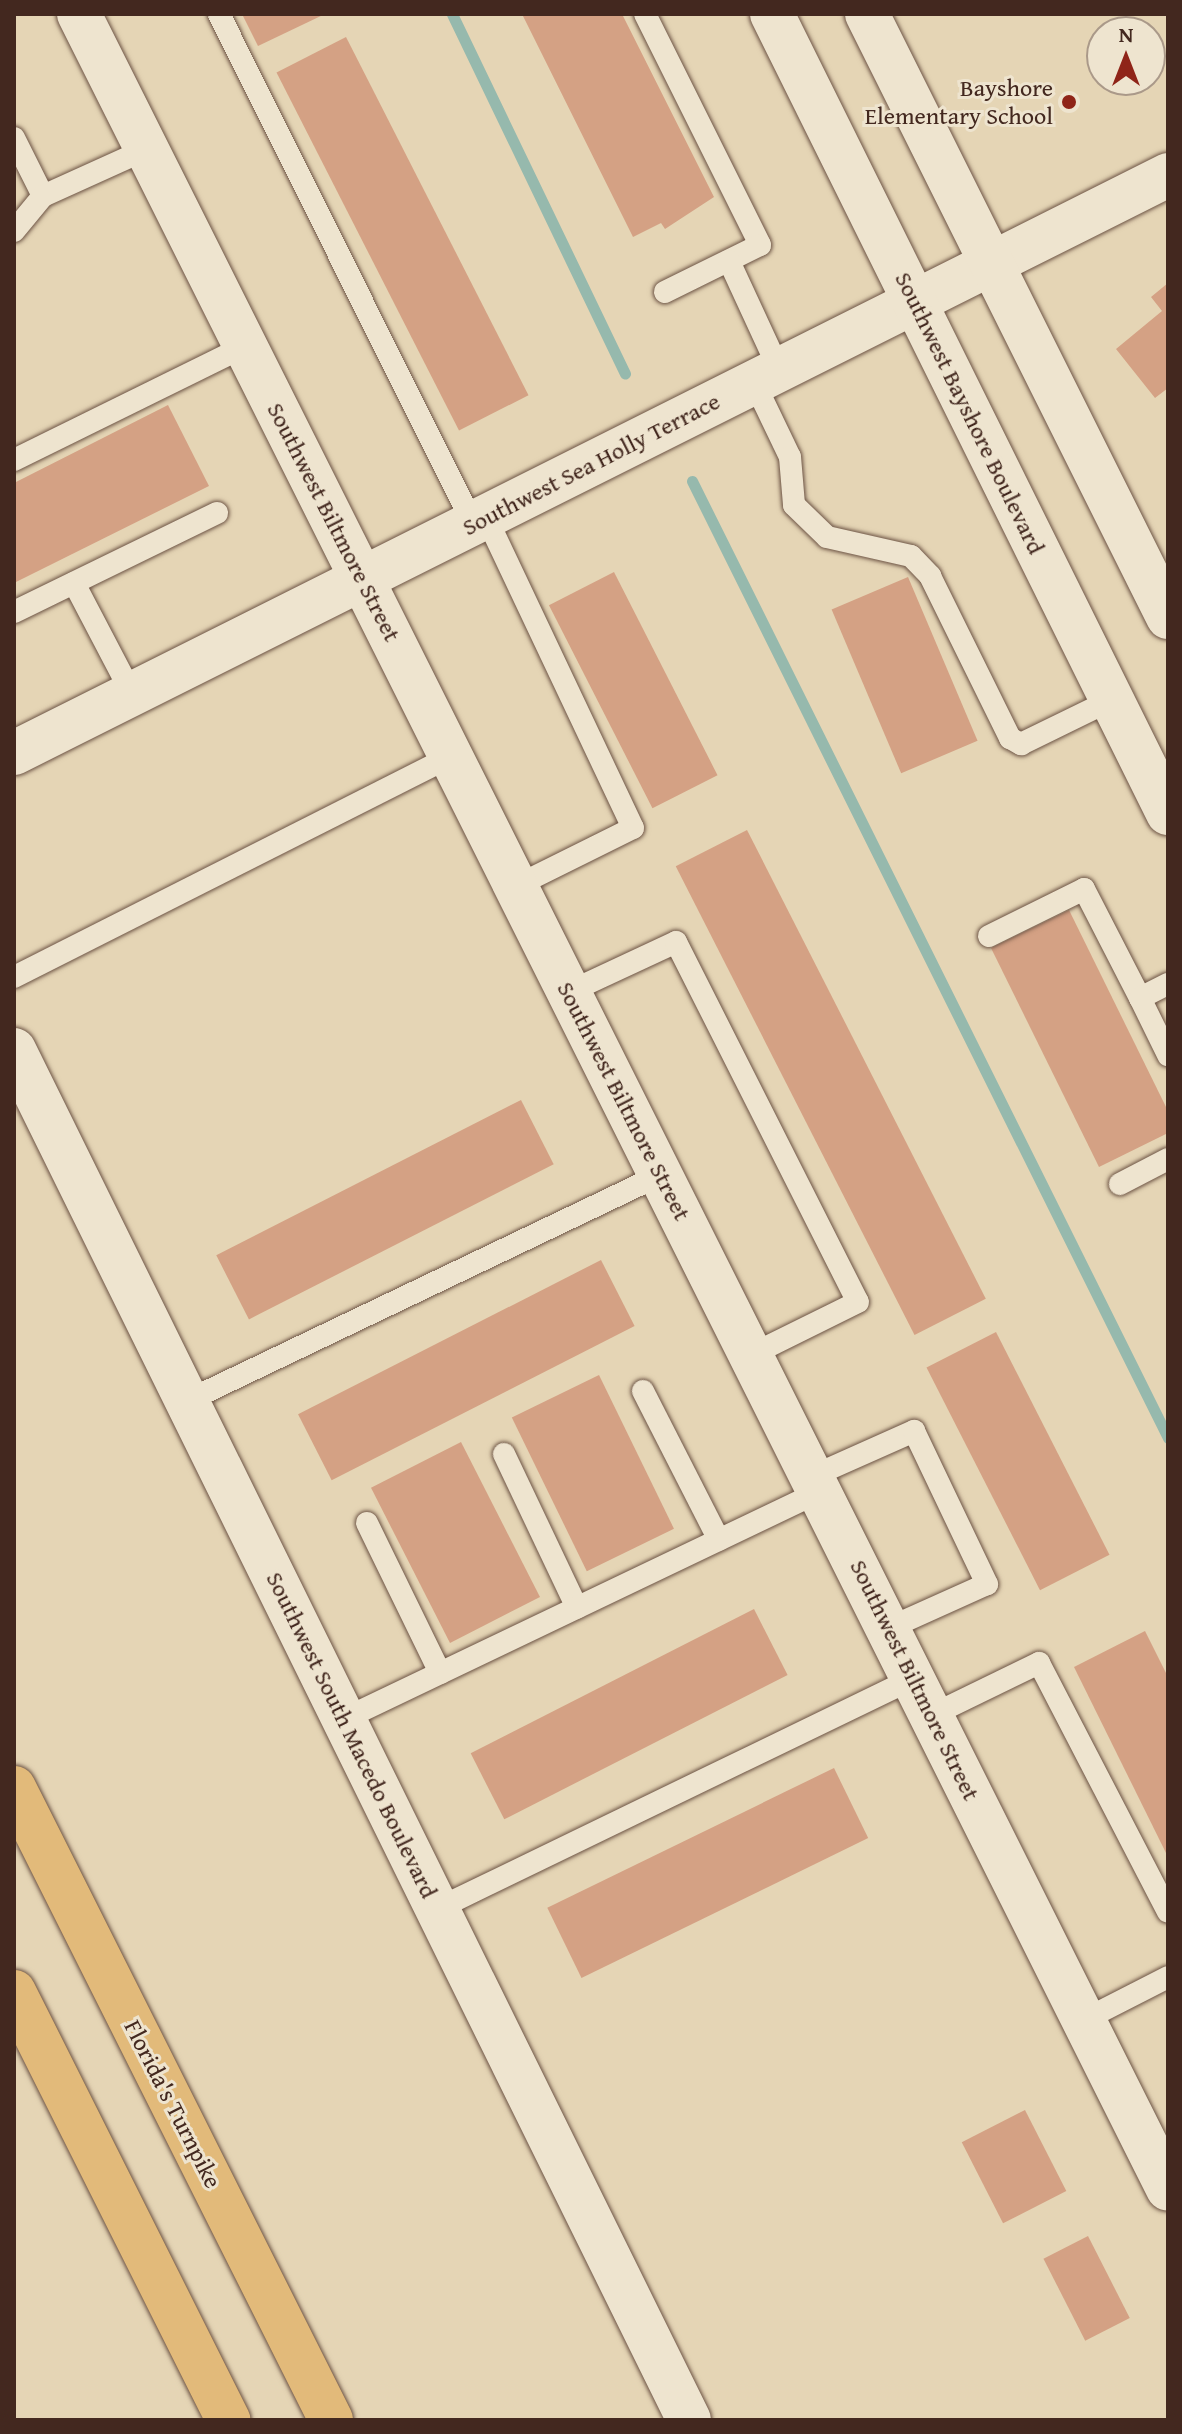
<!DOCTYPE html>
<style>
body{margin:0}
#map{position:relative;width:1182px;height:2434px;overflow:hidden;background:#e5d5b5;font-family:"Gentium Book Plus",serif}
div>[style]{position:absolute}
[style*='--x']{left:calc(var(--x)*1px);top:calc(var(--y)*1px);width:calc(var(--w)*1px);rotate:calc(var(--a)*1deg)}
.stream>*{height:11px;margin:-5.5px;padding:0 5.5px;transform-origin:5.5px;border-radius:5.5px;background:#96b9ad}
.building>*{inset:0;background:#d4a184;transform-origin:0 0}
.roads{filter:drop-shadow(0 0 2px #6c5344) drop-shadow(0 0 2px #6c5344)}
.service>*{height:22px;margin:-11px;padding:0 11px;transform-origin:11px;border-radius:11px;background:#eee4cf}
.minor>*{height:44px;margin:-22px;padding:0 22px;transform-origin:22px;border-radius:22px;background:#eee4cf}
.secondary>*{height:44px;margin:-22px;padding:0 22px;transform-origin:22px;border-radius:22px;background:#eee4cf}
.motorway>*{height:44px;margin:-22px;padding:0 22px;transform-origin:22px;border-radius:22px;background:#e2ba7a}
.dots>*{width:22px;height:22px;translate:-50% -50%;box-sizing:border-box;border:4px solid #eee4cf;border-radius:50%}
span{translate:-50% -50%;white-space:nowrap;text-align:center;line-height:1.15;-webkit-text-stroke:6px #eee4cf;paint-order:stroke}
.poi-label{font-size:24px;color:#43281f}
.right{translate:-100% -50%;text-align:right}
.street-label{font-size:24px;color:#43281f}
.frame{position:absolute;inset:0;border:16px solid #43281f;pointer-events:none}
.north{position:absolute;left:1086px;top:16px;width:80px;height:80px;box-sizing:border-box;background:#eee4cf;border:2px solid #aa9989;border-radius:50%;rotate:0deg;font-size:22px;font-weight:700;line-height:32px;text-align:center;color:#43281f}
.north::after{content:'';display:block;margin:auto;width:28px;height:36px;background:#8f2418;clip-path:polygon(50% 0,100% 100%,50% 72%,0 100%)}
</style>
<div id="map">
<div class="stream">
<i style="--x:452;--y:14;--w:399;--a:64.3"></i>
<i style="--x:692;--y:481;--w:1069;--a:63.55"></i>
</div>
<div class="building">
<i style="clip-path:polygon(242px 14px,325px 14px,258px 46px)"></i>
<i style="clip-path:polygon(522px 14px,622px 14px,714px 197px,665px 229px,661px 223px,633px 237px)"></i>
<i style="left:346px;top:37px;width:402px;height:78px;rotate:63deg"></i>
<i style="clip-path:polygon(1168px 283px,1168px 388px,1155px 398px,1116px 349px,1162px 311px,1151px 297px)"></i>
<i style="clip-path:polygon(168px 405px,209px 486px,14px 583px,14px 483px)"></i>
<i style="left:614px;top:572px;width:228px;height:73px;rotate:63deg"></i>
<i style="left:908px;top:577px;width:178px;height:83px;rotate:67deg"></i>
<i style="left:747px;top:830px;width:526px;height:80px;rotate:63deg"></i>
<i style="clip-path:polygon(1069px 910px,1168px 1111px,1168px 1133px,1099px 1167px,991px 948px)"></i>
<i style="left:521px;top:1100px;width:72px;height:342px;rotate:63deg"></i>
<i style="left:601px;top:1260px;width:74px;height:340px;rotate:63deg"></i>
<i style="left:996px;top:1332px;width:250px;height:78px;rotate:63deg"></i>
<i style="left:599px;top:1375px;width:171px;height:97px;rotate:64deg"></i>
<i style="left:461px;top:1442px;width:174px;height:101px;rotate:63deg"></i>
<i style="left:754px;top:1609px;width:74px;height:318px;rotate:63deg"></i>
<i style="clip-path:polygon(1145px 1631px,1168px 1677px,1168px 1857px,1074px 1667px)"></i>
<i style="left:834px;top:1768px;width:78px;height:319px;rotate:64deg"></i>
<i style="left:1025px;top:2110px;width:91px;height:71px;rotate:63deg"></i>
<i style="left:1088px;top:2236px;width:92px;height:50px;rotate:63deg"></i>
</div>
<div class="roads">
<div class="service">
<i style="--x:219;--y:14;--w:570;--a:63.52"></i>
<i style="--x:645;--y:14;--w:258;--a:63.5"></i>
<i style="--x:760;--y:245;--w:106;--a:153.7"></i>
<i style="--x:14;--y:138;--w:65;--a:63.4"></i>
<i style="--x:14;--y:231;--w:45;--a:-50.4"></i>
<i style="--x:43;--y:196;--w:114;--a:-24.3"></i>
<i style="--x:729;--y:261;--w:119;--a:65.2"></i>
<i style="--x:754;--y:382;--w:83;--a:64.4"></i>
<i style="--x:790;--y:457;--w:48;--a:85.2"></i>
<i style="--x:794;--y:505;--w:46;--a:44.1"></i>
<i style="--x:827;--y:537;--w:86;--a:12.7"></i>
<i style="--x:911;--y:556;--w:28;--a:46"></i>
<i style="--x:930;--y:576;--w:181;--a:63.7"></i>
<i style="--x:1010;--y:738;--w:13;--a:29"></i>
<i style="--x:1021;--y:744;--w:100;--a:-26.1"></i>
<i style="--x:14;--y:460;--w:258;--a:-26.2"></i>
<i style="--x:486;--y:517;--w:344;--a:64.7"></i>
<i style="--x:633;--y:828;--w:131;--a:153.6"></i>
<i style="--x:74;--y:583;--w:125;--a:62.4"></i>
<i style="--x:14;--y:612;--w:226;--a:-26"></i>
<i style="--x:989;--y:936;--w:106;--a:-26.3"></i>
<i style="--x:1084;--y:889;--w:123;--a:62.8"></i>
<i style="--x:1140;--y:998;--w:31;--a:-27"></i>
<i style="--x:14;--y:977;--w:490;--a:-26.8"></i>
<i style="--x:569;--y:992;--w:118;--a:-25"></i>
<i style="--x:676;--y:942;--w:403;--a:63.2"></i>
<i style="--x:858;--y:1302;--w:117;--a:153.7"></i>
<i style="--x:1140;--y:998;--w:64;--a:63.8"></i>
<i style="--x:1120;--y:1184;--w:54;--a:-27.5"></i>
<i style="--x:643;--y:1391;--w:167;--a:63"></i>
<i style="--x:187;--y:1401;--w:526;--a:-25.54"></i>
<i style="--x:504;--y:1454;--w:170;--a:64.6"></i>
<i style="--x:813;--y:1476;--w:111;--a:-24"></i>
<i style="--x:914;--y:1431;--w:170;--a:64.5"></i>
<i style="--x:987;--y:1584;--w:107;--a:155.8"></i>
<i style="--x:367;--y:1523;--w:167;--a:64"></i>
<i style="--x:932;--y:1715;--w:119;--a:-25.9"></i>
<i style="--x:1039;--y:1663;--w:280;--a:62.6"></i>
<i style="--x:344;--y:1719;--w:529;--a:-25.55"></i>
<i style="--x:437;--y:1909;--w:530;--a:-25.84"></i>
<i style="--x:1084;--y:2020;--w:94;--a:-27.1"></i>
</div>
<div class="minor">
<i style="--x:79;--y:14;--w:2432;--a:63.4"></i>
<i style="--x:14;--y:753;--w:1291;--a:-26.6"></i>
<i style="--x:14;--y:1050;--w:1527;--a:63.77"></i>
</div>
<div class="secondary">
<i style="--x:772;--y:14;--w:892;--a:63.64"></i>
<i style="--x:867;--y:14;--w:674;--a:63.47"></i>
</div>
<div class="motorway">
<i style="--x:14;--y:1788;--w:707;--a:63.36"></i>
<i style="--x:14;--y:1992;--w:479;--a:63.4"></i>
</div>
</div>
<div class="dots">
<i style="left:1069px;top:102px;background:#8f2418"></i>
</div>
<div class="poi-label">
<span class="right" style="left:1053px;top:102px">Bayshore<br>Elementary School</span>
</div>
<div class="street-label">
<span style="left:970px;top:413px;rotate:64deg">Southwest Bayshore Boulevard</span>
<span style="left:591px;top:464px;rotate:-27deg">Southwest Sea Holly Terrace</span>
<span style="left:334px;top:522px;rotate:63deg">Southwest Biltmore Street</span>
<span style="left:624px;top:1101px;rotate:63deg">Southwest Biltmore Street</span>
<span style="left:915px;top:1680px;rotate:64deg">Southwest Biltmore Street</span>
<span style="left:352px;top:1735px;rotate:64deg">Southwest South Macedo Boulevard</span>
<span style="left:173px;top:2104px;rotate:63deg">Florida's Turnpike</span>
</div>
<div class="frame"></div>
<div class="north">N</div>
</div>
